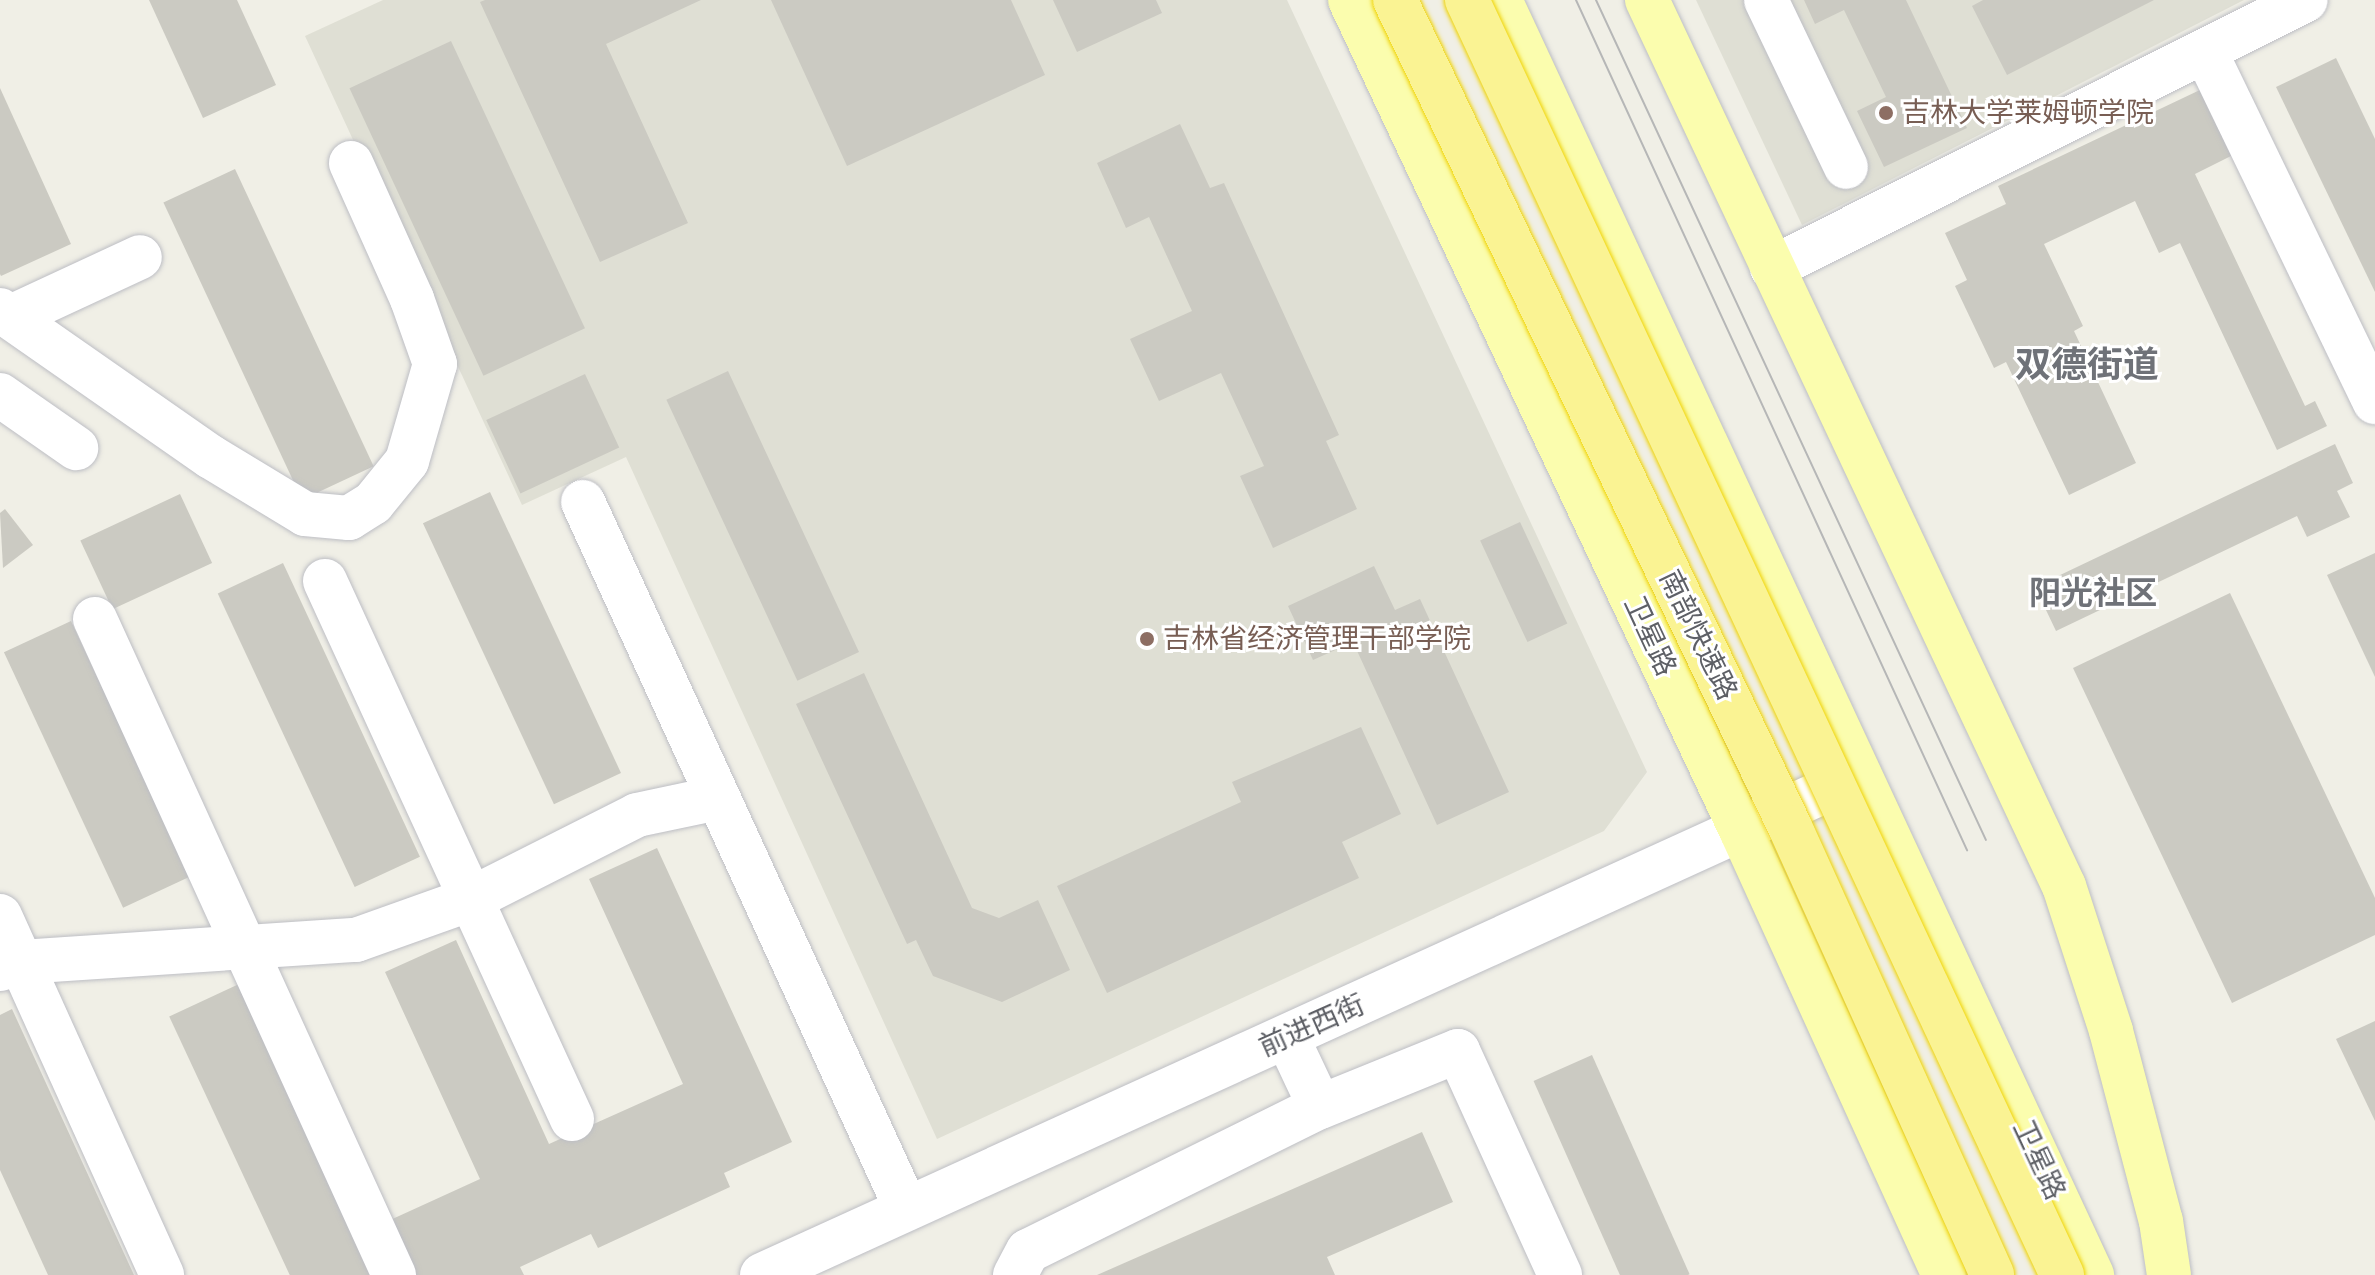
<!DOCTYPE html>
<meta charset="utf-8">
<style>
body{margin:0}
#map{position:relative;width:2375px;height:1275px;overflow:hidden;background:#f0efe6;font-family:Karla,"Noto Sans SC",sans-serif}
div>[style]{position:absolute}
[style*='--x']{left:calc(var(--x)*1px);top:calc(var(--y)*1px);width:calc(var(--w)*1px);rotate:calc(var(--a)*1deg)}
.education>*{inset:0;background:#dfdfd4}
.building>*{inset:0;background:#cbcac2;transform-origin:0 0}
.roads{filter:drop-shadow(0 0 2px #bdbec4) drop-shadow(0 0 2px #bdbec4)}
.minor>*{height:44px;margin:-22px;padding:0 22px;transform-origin:22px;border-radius:22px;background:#fff}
.major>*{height:44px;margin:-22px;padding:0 22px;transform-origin:22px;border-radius:22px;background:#fbfdae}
.tram>*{height:2px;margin:-1px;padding:0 1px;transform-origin:1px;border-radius:1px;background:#b6b7b7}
.bridges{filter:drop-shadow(0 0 2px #efd307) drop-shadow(0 0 2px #efd307)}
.highway-bridge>*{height:44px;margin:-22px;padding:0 22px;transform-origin:22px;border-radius:22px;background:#faf393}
.dots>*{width:22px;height:22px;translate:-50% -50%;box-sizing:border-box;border:4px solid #fff;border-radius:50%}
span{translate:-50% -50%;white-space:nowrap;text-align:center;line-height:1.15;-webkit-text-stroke:6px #fff;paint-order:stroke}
.education-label{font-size:28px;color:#785e54}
.left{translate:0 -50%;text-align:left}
.street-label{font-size:28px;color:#5e6066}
.quarter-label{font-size:32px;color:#6f7278;font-weight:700}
.district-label{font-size:36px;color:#6f7278;font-weight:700}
</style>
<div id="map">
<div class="education">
<i style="clip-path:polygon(383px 0,1287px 0,1647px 772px,1604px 831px,937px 1139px,626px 457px,522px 505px,305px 36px)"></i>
<i style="clip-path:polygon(1696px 0,2244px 0,1802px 225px)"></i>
</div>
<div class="building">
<i style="clip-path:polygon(149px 0,237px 0,276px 85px,203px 118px)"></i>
<i style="clip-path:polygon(485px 0,701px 0,606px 44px,688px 223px,600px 262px,480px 2px)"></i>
<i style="clip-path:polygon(771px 0,1011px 0,1045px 75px,847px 166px)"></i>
<i style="clip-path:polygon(1053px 0,1156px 0,1162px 13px,1077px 52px)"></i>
<i style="clip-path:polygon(1804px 0,1906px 0,1967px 128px,1884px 167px,1857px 111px,1886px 97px,1844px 10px,1815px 24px)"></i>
<i style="clip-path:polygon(1983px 0,2154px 0,2007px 75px,1972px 6px)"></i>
<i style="left:451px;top:41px;width:317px;height:112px;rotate:65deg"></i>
<i style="clip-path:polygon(2336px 58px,2375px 139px,2375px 292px,2276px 87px)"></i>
<i style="clip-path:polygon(0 88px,71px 244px,1px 276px,0 274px)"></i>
<i style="clip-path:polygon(2202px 89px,2233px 155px,2195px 174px,2305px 406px,2315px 401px,2327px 426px,2277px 450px,2180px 243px,2159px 253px,2135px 201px,2044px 244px,2083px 326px,2074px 331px,2136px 463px,2069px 495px,2006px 362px,1994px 368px,1955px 286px,1967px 280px,1945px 233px,2006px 204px,1998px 186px)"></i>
<i style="clip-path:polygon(1180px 124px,1210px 188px,1224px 183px,1339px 435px,1326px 441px,1357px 509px,1273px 548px,1240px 476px,1264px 466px,1221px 373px,1159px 401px,1130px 339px,1192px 311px,1149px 217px,1126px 228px,1097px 163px)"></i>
<i style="left:235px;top:169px;width:328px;height:79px;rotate:65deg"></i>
<i style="left:728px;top:371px;width:310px;height:68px;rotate:65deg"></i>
<i style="left:585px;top:374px;width:81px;height:109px;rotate:65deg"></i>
<i style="clip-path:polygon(2335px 444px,2353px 483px,2337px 491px,2350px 517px,2307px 537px,2297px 516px,2056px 631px,2035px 587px)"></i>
<i style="left:490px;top:492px;width:310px;height:74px;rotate:65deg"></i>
<i style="left:180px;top:494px;width:76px;height:110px;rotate:65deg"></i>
<i style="clip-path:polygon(5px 509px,33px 545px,3px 568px,0 513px)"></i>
<i style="left:1520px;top:522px;width:112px;height:44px;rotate:65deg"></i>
<i style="clip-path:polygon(2375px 553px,2375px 677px,2327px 575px)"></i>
<i style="left:283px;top:563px;width:324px;height:72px;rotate:65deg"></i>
<i style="clip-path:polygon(1374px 566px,1395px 610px,1420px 599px,1509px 792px,1437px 825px,1353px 642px,1313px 660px,1288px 606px)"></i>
<i style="clip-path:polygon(2230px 593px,2375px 898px,2375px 935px,2232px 1003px,2073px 668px)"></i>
<i style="left:71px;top:621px;width:282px;height:74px;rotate:65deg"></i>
<i style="clip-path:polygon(864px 673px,972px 908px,999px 918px,1038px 900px,1070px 970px,1002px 1002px,933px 976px,916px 940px,907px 944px,796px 704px)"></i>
<i style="clip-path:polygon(1361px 727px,1401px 814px,1342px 842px,1359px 878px,1107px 993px,1057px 886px,1241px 802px,1232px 782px)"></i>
<i style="clip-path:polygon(657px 848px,792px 1142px,724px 1173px,730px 1187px,598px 1248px,591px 1234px,520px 1267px,524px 1275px,413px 1275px,388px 1221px,480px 1179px,385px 972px,456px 940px,549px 1144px,683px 1084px,589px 879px)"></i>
<i style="left:239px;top:984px;width:320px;height:77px;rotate:65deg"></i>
<i style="clip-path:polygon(12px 1009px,134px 1275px,48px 1275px,0 1170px,0 1015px)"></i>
<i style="clip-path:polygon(2375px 1021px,2375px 1121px,2336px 1039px)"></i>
<i style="left:1592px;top:1055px;width:240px;height:64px;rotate:66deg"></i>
<i style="clip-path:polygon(1422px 1132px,1453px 1202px,1327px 1257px,1335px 1275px,1097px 1275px)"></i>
</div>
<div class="roads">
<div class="minor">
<i style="--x:1766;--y:0;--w:185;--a:64.4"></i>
<i style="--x:2205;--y:51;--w:390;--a:64.2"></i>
<i style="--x:1772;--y:268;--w:597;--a:-26.65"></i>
<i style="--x:0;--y:310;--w:257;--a:34.9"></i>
<i style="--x:211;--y:457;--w:110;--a:31.2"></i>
<i style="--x:305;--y:514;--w:44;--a:5.2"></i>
<i style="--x:349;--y:518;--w:28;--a:-32"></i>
<i style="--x:373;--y:503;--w:54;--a:-51"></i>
<i style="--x:407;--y:461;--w:101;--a:-73.9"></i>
<i style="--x:435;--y:364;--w:69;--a:-109.5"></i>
<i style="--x:412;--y:299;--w:149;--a:-114.2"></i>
<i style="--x:11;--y:317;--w:142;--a:-24.9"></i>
<i style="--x:0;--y:395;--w:93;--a:34.9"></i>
<i style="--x:583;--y:502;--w:776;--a:65.42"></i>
<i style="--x:325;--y:581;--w:592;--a:65.34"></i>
<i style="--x:95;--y:619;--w:721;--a:65.5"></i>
<i style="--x:0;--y:916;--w:394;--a:65.7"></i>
<i style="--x:0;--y:969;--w:22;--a:-18"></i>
<i style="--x:21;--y:962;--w:336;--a:-3.8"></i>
<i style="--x:356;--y:940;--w:122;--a:-19.6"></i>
<i style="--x:471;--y:899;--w:186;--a:-26.8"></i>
<i style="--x:637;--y:815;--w:83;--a:-11.9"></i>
<i style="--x:1287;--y:1037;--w:77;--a:64.8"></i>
<i style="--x:762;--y:1275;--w:1206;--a:-24.48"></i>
<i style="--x:1015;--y:1275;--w:27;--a:-62"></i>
<i style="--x:1028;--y:1251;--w:326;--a:-26.3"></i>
<i style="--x:1320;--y:1107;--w:149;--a:-22.1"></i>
<i style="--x:1458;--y:1051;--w:246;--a:65.5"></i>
</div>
<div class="major">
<i style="--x:1350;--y:0;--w:917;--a:64.78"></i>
<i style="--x:1741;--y:830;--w:489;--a:65.5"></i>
<i style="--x:1500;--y:0;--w:1406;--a:65.09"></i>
<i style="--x:1647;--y:0;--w:979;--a:64.8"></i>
<i style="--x:2064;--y:886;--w:152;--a:72"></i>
<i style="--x:2111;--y:1031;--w:196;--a:75.3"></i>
<i style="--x:2161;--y:1221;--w:55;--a:81.6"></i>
</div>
</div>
<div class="tram">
<i style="--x:1576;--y:0;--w:936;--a:65.3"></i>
<i style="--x:1596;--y:0;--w:926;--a:65.1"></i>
</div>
<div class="bridges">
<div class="highway-bridge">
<i style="--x:1395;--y:0;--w:916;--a:64.47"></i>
<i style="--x:1790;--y:827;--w:491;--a:65.7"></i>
<i style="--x:1467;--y:0;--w:1407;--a:64.98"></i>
</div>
</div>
<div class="dots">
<i style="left:1886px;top:113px;background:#8d6e63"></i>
<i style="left:1147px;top:639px;background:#8d6e63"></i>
</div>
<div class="education-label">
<span class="left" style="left:1902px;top:113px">吉林大学莱姆顿学院</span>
<span class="left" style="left:1163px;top:639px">吉林省经济管理干部学院</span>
</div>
<div class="street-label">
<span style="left:1698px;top:635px;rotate:64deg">南部快速路</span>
<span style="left:1650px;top:636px;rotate:65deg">卫星路</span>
<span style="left:1312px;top:1026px;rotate:-24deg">前进西街</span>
<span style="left:2039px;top:1160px;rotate:65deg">卫星路</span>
</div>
<div class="quarter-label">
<span style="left:2093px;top:594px">阳光社区</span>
</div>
<div class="district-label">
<span style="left:2087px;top:366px">双德街道</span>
</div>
</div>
